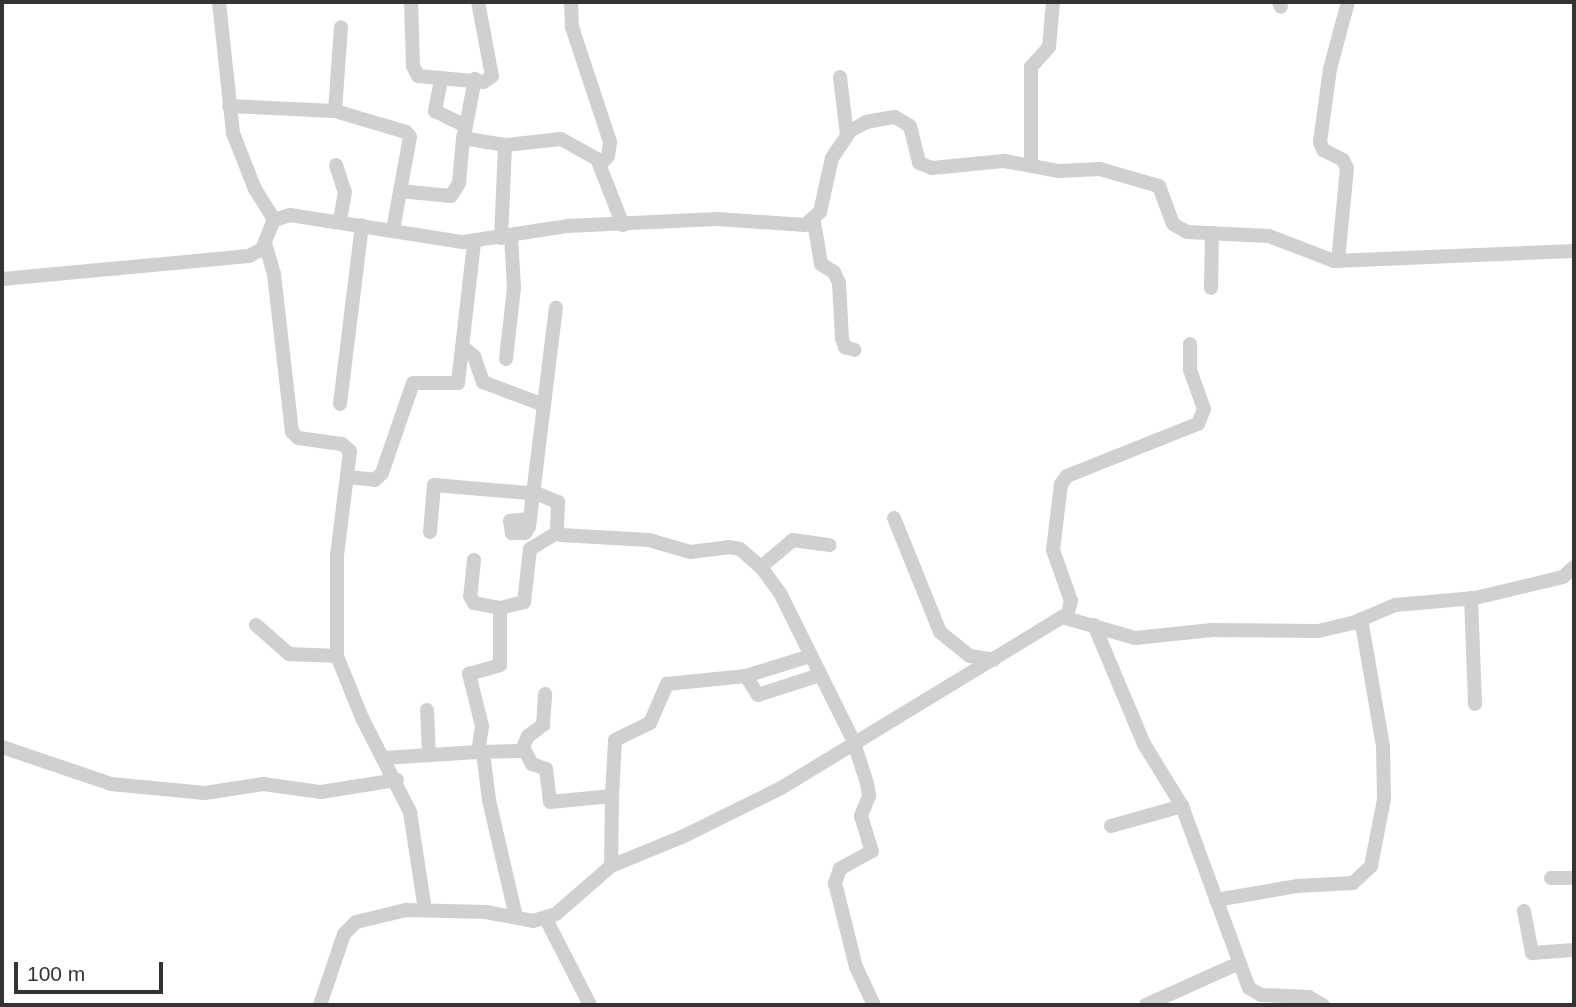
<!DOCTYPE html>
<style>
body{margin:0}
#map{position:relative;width:1576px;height:1007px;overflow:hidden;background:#fff;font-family:Helvetica,sans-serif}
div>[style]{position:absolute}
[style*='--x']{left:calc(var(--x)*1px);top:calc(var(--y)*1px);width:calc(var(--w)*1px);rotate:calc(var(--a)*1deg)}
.minor>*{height:14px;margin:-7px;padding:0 7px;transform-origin:7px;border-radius:7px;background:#d0d0d0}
span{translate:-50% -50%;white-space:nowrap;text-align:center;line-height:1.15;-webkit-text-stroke:7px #fff;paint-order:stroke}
.frame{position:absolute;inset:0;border:4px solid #333;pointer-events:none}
.scale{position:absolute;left:14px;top:962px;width:149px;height:32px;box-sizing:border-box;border:4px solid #333;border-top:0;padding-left:9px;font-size:21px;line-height:24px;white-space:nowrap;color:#333;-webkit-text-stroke:5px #fff;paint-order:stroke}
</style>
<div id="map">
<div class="minor">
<i style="--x:219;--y:2;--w:132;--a:83.9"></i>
<i style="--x:233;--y:133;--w:60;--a:68.6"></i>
<i style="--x:255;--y:189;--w:36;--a:58"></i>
<i style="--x:411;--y:2;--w:64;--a:88.2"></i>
<i style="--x:413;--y:66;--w:11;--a:63"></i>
<i style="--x:418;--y:76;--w:66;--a:5.2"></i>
<i style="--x:484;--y:82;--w:10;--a:-37"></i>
<i style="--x:492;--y:76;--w:75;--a:-100.7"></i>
<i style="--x:571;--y:2;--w:25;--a:88"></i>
<i style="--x:572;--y:27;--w:121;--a:71.7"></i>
<i style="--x:610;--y:142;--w:14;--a:98"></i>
<i style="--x:608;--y:156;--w:12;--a:132"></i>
<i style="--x:1279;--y:2;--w:5;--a:68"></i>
<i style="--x:840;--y:77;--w:59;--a:83.2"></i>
<i style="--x:441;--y:80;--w:32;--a:101"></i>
<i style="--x:435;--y:111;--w:34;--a:26"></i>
<i style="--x:466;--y:126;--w:12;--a:104"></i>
<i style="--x:463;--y:138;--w:43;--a:9.5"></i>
<i style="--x:505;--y:145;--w:56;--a:-6.1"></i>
<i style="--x:561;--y:139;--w:41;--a:29.1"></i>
<i style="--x:597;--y:159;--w:71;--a:68.5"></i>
<i style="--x:229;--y:106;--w:106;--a:2.7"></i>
<i style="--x:335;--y:111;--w:74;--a:16.5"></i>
<i style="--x:406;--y:132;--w:6;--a:51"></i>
<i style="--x:410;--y:137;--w:95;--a:100.4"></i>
<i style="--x:335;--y:111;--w:84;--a:-85.9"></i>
<i style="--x:466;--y:126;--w:48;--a:-79.2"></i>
<i style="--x:336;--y:165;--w:28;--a:72"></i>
<i style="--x:345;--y:192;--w:28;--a:100"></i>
<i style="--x:1031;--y:166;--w:99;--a:-90"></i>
<i style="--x:1031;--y:67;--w:27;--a:-48"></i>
<i style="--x:1049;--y:47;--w:45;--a:-84.9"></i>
<i style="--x:400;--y:191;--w:51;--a:5.6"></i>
<i style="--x:451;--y:196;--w:15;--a:-58"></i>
<i style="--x:459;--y:183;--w:45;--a:-84.9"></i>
<i style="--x:814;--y:222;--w:43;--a:80.5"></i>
<i style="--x:821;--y:264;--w:15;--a:32"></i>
<i style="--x:834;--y:272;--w:12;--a:66"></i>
<i style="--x:839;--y:283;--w:56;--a:86.9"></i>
<i style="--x:842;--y:339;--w:9;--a:69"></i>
<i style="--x:845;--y:347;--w:10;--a:17"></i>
<i style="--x:501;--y:238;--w:93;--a:-87.5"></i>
<i style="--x:265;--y:243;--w:32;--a:74"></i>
<i style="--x:274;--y:274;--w:159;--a:83.5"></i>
<i style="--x:292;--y:432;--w:8;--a:45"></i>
<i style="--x:298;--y:438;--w:44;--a:7.8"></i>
<i style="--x:342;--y:444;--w:11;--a:41"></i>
<i style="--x:350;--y:451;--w:105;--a:97.1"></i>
<i style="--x:337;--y:555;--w:101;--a:90"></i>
<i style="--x:337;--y:656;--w:67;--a:68"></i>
<i style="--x:362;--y:718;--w:106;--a:62.9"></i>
<i style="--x:410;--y:812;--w:99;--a:81.3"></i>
<i style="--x:1338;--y:261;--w:93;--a:-84.5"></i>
<i style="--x:1347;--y:168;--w:9;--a:-117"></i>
<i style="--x:1343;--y:160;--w:22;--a:-153"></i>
<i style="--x:1323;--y:150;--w:9;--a:-111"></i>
<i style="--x:1320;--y:142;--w:74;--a:-82.2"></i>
<i style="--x:1330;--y:69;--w:69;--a:-75"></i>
<i style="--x:2;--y:279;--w:248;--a:-5.3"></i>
<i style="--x:249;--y:256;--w:15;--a:-28"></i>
<i style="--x:262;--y:249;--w:31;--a:-68"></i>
<i style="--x:274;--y:220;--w:17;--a:-17"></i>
<i style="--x:290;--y:215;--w:175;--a:8.9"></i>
<i style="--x:463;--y:242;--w:105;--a:-8.7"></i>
<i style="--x:567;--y:226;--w:150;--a:-2.7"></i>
<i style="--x:717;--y:219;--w:88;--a:3.9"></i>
<i style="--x:805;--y:225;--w:20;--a:-41"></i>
<i style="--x:820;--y:212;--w:55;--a:-77.5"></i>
<i style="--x:832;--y:158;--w:32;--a:-56"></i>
<i style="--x:850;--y:131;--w:18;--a:-29"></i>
<i style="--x:866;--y:122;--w:29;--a:-10"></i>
<i style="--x:895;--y:117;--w:17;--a:31"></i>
<i style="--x:910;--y:126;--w:38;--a:76"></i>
<i style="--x:919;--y:163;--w:14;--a:21"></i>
<i style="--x:932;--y:168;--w:72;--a:-5.6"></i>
<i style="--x:1004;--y:161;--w:56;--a:10.3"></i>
<i style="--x:1059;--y:171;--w:41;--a:-2.8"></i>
<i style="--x:1100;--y:169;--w:61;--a:16.1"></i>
<i style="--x:1159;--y:186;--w:40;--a:69.8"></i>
<i style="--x:1173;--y:224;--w:16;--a:30"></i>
<i style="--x:1187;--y:232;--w:82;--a:2.8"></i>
<i style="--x:1269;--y:236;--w:70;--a:21"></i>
<i style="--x:1334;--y:261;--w:240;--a:-2.4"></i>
<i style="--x:1211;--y:288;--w:55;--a:-89"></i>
<i style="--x:462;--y:346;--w:16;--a:40"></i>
<i style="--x:474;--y:356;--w:28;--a:71"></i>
<i style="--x:483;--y:382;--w:65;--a:20.7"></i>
<i style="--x:506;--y:359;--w:71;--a:-83.6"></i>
<i style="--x:514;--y:288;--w:52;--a:-93.3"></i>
<i style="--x:340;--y:404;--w:180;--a:-83"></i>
<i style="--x:348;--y:477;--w:27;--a:6"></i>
<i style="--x:375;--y:480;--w:10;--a:-45"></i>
<i style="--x:382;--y:473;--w:95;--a:-71"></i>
<i style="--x:413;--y:383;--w:45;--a:0"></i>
<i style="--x:458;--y:383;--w:142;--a:-83.5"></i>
<i style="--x:894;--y:518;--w:123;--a:68"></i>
<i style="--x:940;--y:632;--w:38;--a:39"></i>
<i style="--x:970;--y:656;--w:24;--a:9"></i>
<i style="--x:529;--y:519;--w:19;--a:174"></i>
<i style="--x:510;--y:521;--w:12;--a:81"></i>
<i style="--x:512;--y:533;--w:13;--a:0"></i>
<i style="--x:525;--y:533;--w:7;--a:-56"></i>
<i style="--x:529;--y:527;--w:221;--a:-83"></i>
<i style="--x:430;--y:532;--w:47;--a:-85.1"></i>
<i style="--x:434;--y:485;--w:104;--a:4.9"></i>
<i style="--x:538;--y:494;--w:22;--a:22"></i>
<i style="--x:558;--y:502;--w:31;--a:92"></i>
<i style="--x:557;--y:533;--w:4;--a:27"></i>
<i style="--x:561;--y:535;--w:88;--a:3.3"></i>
<i style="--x:649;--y:540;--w:43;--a:16.3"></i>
<i style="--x:690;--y:552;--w:39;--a:-7"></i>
<i style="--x:729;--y:547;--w:11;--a:10"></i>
<i style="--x:740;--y:549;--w:28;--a:41"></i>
<i style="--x:761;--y:567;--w:34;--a:54"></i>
<i style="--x:781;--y:595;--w:162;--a:63.6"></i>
<i style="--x:853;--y:740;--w:45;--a:72"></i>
<i style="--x:867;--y:783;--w:13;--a:81"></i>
<i style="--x:869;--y:796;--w:22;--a:112"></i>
<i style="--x:861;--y:816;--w:37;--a:73"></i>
<i style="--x:872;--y:851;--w:37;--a:151"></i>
<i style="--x:840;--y:869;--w:15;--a:110"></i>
<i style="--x:835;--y:883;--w:87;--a:76"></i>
<i style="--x:856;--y:967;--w:42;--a:64.7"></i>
<i style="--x:474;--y:560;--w:36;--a:96"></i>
<i style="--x:470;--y:596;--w:8;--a:60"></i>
<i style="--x:474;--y:603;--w:26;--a:11"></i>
<i style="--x:761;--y:567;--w:42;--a:-40.2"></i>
<i style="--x:793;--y:540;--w:37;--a:8"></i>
<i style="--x:1471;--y:598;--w:106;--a:87.8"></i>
<i style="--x:1067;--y:616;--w:16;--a:-75"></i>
<i style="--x:1071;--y:601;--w:54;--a:-109.4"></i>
<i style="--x:1053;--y:550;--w:66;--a:-83.1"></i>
<i style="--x:1061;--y:484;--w:10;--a:-53"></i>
<i style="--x:1067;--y:476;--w:141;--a:-21.7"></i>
<i style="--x:1198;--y:424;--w:16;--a:-68"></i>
<i style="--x:1204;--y:409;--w:41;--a:-109.7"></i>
<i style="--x:1190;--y:370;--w:26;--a:-90"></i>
<i style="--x:256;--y:625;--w:44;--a:41.3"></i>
<i style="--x:289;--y:654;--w:48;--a:2.4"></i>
<i style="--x:1094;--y:625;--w:129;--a:67.2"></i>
<i style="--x:1144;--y:744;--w:73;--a:58.5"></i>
<i style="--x:1182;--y:806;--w:194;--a:69.8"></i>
<i style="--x:1249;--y:988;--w:14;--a:30"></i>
<i style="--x:1261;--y:995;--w:48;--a:2.4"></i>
<i style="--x:1309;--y:997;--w:16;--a:30"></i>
<i style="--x:746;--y:676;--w:22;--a:58"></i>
<i style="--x:758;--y:695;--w:65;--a:-17.9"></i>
<i style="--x:427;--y:710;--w:44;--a:87.4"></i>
<i style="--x:2;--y:747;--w:115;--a:18.7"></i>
<i style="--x:111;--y:784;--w:94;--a:5.5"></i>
<i style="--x:205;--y:793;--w:59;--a:-8.8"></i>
<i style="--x:263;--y:784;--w:59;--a:7.9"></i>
<i style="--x:321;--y:792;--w:77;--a:-9"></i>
<i style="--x:522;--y:750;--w:15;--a:-67"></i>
<i style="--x:528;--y:736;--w:19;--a:-36"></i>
<i style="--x:543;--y:725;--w:31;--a:-86"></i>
<i style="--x:478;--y:752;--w:47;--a:-1.2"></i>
<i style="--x:525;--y:751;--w:15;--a:62"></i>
<i style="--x:532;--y:764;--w:15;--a:20"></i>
<i style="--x:546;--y:769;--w:33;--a:83"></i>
<i style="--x:550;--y:802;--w:62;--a:-5.5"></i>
<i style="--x:612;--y:796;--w:70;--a:90.8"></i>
<i style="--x:483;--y:753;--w:47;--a:82.7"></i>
<i style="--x:489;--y:800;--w:120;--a:77"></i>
<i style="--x:384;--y:758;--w:94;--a:-3.7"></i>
<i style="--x:478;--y:752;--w:26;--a:-81"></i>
<i style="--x:482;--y:726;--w:54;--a:-104"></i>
<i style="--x:469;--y:674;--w:32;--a:-16"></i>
<i style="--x:500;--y:665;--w:57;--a:-90"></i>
<i style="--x:500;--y:608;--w:25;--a:-14"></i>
<i style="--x:524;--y:602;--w:53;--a:-83.5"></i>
<i style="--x:530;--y:549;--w:31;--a:-31"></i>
<i style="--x:612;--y:796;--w:56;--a:-86.9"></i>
<i style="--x:615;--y:740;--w:39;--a:-26"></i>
<i style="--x:650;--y:723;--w:43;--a:-66.4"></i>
<i style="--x:667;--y:684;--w:79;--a:-5.8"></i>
<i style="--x:746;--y:676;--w:67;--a:-17.4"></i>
<i style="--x:1111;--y:826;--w:74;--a:-15.7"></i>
<i style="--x:1551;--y:878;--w:23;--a:0"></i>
<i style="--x:1216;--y:900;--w:82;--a:-9.8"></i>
<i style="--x:1297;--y:886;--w:56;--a:-3.1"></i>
<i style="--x:1353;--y:883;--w:25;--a:-43"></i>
<i style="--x:1371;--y:866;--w:68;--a:-79"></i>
<i style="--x:1384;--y:799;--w:53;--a:-91.1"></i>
<i style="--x:1383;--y:746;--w:129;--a:-99.8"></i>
<i style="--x:1524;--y:911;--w:43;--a:79.2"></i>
<i style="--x:1532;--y:953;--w:42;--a:-4.1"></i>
<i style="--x:546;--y:919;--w:97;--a:62.9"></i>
<i style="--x:320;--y:1005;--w:75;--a:-71.3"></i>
<i style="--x:344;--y:934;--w:17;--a:-45"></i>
<i style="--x:356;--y:922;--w:51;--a:-13.5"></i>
<i style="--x:406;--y:910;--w:80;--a:1.4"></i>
<i style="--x:486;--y:912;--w:48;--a:10.8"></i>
<i style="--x:533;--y:921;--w:24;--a:-17"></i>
<i style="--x:556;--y:914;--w:73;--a:-41.1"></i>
<i style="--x:611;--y:866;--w:79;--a:-22.3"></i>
<i style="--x:684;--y:836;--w:108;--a:-26.3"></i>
<i style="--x:781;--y:788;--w:329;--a:-31.3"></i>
<i style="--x:1062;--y:617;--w:76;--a:16"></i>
<i style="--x:1135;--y:638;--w:77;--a:-5.9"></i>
<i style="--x:1212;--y:630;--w:106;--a:0.5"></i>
<i style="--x:1318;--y:631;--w:36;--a:-13"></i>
<i style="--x:1353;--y:623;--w:46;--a:-23.2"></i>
<i style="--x:1395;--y:605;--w:80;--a:-5"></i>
<i style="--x:1475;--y:598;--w:90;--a:-13.4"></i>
<i style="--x:1563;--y:577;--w:15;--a:-42"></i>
<i style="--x:1146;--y:1005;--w:102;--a:-24.3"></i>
</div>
<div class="frame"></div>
<div class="scale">100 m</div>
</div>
